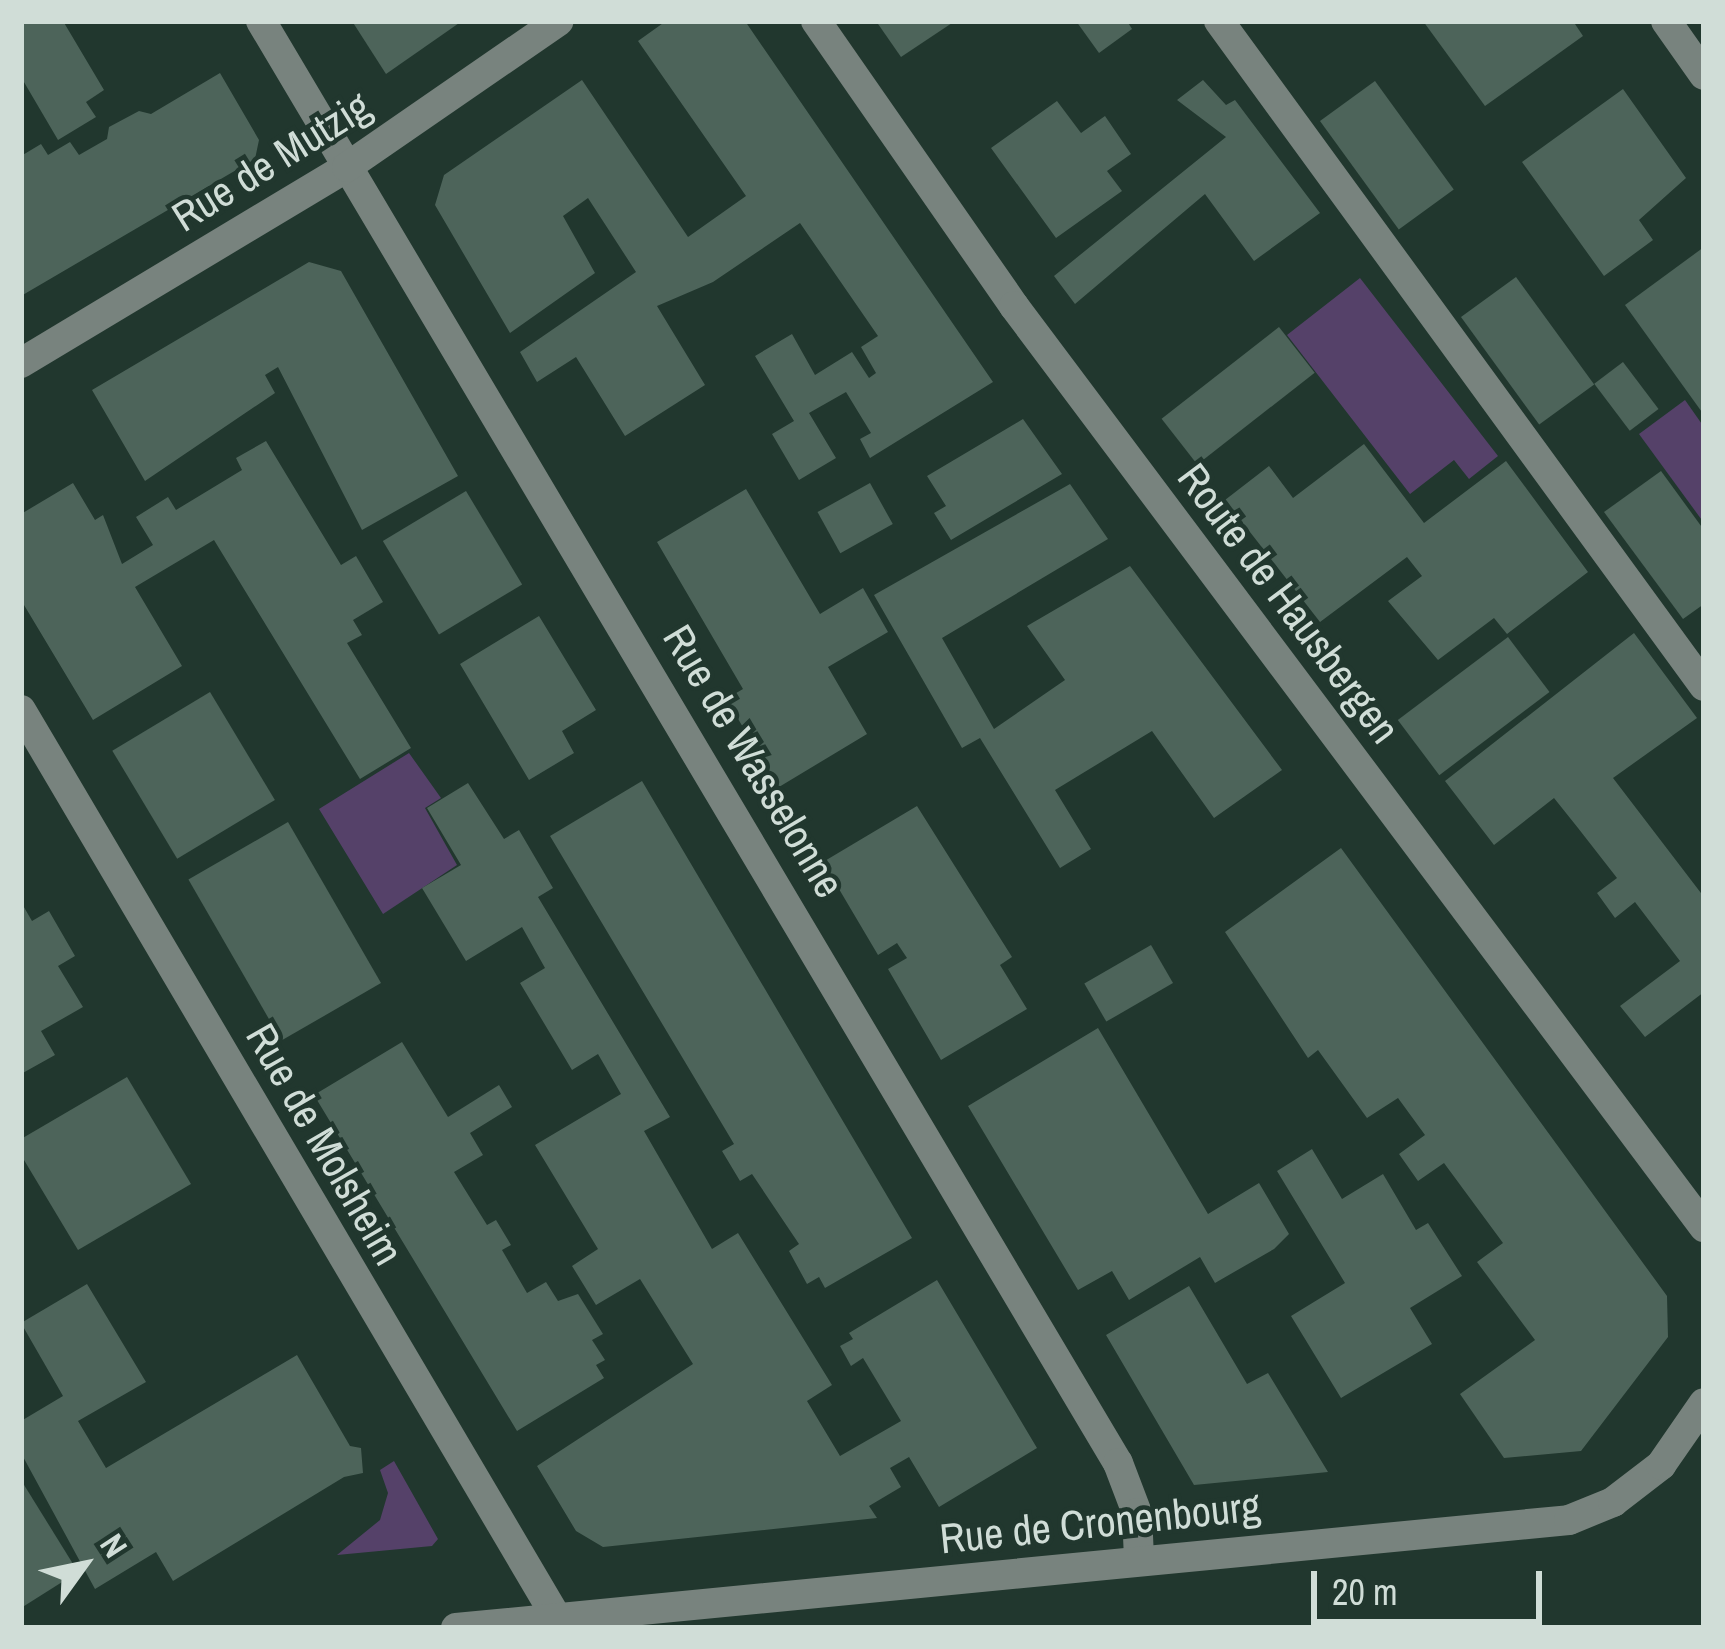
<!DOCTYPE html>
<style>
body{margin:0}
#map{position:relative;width:1725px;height:1649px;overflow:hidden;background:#21372e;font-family:"Archivo Narrow",sans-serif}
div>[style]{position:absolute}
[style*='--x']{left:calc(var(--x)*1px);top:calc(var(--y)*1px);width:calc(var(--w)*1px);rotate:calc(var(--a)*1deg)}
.green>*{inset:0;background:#554169}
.building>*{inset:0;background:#4d645a;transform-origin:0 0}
.minor>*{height:30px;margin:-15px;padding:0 15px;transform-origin:15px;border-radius:15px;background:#78837e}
span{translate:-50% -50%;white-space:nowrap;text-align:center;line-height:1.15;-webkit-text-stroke:9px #21372e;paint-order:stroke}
.street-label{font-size:42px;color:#d0ddd7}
.frame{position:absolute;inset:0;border:24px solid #d0ddd7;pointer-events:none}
.north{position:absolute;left:24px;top:1505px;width:120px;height:120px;-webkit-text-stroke:9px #21372e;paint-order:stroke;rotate:57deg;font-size:33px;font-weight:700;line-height:48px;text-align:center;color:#d0ddd7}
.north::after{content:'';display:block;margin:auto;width:42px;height:54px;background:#d0ddd7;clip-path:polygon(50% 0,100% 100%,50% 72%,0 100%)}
.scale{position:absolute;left:1311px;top:1571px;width:231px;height:54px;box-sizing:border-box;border:6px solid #d0ddd7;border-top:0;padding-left:15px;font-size:36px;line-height:42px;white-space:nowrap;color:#d0ddd7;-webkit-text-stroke:9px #21372e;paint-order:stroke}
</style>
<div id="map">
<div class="green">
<i style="clip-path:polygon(1360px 278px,1498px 456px,1469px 479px,1454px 460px,1410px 494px,1287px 335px)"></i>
<i style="clip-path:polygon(1685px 400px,1704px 427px,1704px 523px,1639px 434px)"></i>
<i style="clip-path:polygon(409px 753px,441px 798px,425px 808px,457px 865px,383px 914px,319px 809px)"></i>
<i style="clip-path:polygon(394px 1461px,438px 1539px,432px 1546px,337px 1555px,380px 1520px,388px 1493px,380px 1470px)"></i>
</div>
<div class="building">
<i style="clip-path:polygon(21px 21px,63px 21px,104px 90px,86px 102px,96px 117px,58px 140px,21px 77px)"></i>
<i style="clip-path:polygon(352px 21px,462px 21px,386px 74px)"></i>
<i style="clip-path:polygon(666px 21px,745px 21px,993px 382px,870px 458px,860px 439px,871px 433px,846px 392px,809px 413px,836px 458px,799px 480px,772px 434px,794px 421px,755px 356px,792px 334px,815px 375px,852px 352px,869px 378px,876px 373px,861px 347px,878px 336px,800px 223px,713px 282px,657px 306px,705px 385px,625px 436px,576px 357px,537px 382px,520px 352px,636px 272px,588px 198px,563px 216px,595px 273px,510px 333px,435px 205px,444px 175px,582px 80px,688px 237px,746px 196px,638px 41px)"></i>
<i style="clip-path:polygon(876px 21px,955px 21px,901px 57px)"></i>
<i style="clip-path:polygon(1076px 21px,1127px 21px,1132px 29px,1099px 53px)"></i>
<i style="clip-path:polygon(1423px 21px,1573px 21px,1583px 36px,1485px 106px)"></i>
<i style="clip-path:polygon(220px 73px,259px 140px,255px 159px,21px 296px,21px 156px,41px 144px,48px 155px,70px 142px,79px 155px,107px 139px,109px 127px,139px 111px,151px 114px)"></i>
<i style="clip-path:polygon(1203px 80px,1226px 105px,1235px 100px,1320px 213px,1254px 261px,1205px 194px,1075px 304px,1054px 276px,1226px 137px,1177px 100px)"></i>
<i style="left:1375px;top:81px;width:134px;height:68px;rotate:54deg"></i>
<i style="clip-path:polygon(1623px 89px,1686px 178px,1639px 220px,1653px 240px,1604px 276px,1522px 162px)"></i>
<i style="clip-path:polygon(1057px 101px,1081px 133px,1105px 116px,1131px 154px,1107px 171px,1122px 191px,1056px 238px,991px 148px)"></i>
<i style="clip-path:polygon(1704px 247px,1704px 415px,1625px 305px)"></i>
<i style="clip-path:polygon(309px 262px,341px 271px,458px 476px,362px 530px,278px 367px,265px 375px,275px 393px,145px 481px,92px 390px)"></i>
<i style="left:1516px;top:277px;width:133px;height:68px;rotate:54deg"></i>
<i style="left:1279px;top:327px;width:58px;height:149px;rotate:52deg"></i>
<i style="left:1623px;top:362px;width:59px;height:36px;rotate:53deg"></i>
<i style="clip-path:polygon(1023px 419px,1062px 474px,951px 540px,934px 513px,946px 506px,927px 476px)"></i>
<i style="clip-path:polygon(266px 441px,341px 565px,356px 556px,383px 602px,353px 620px,362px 635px,347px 643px,411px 748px,360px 779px,214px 540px,135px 587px,182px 666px,93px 720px,21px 600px,21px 514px,73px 483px,95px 520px,103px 515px,122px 564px,153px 545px,136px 517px,168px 497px,176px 510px,242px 470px,236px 458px)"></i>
<i style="clip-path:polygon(1364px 444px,1424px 523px,1506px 461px,1588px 572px,1507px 634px,1494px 618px,1438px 660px,1388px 601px,1422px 576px,1407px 557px,1320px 622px,1225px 500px,1269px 466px,1293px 498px)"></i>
<i style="clip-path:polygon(1661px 471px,1704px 530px,1704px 604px,1683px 619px,1604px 512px)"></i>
<i style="left:870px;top:483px;width:47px;height:60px;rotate:61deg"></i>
<i style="clip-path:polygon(1070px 484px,1108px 539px,942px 638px,994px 729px,1065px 680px,1027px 626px,1130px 566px,1282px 770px,1214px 818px,1152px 731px,1055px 790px,1091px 849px,1060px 868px,980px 738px,962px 748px,874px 595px)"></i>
<i style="clip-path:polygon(746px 489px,820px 614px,863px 588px,888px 632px,828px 667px,867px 734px,779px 787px,726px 699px,743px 689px,657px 542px)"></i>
<i style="left:466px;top:491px;width:109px;height:97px;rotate:59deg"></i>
<i style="clip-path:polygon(539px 616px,596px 710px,562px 731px,574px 753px,529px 780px,460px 664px)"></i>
<i style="clip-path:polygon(1634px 633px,1697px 718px,1613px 778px,1704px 897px,1704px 992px,1645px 1037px,1620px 1006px,1680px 961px,1635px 902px,1615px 918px,1597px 893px,1617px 878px,1578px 828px,1554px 798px,1494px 845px,1445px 781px)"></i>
<i style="left:1508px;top:637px;width:69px;height:138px;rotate:53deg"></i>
<i style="left:210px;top:692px;width:126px;height:114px;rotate:59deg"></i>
<i style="clip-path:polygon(642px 781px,912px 1238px,825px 1288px,819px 1277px,807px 1284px,789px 1251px,799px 1244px,752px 1174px,740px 1181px,722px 1151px,734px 1144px,550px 836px)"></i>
<i style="clip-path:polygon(468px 783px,504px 839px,519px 830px,553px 888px,538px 897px,670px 1117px,644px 1131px,712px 1249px,738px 1233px,832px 1385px,807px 1401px,840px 1456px,901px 1421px,863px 1358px,851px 1366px,840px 1346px,853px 1339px,849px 1333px,937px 1280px,1037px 1448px,939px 1507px,909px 1457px,890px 1468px,901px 1487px,869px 1506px,877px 1518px,603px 1547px,576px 1531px,537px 1466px,693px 1364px,640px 1279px,596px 1305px,572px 1266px,598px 1249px,535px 1145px,621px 1094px,598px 1054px,572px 1070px,520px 983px,545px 968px,522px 927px,466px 961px,422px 888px,461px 865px,427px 808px)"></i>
<i style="clip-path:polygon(917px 806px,1012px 957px,1000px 965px,1027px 1009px,941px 1060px,888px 969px,907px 958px,897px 943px,878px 955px,823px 862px)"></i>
<i style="left:288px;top:822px;width:186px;height:115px;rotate:60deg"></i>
<i style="clip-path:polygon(1341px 848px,1667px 1296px,1668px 1337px,1581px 1451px,1504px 1458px,1460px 1394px,1535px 1340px,1477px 1262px,1503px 1243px,1444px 1163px,1418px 1181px,1399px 1154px,1425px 1135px,1398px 1098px,1367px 1118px,1318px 1050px,1308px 1058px,1225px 932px)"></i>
<i style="clip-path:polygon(21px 902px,32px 921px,49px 911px,75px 956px,58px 966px,83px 1007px,41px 1031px,55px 1055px,21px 1074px)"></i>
<i style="left:1151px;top:945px;width:44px;height:77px;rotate:60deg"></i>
<i style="clip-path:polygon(1098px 1028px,1208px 1214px,1259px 1183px,1289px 1234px,1274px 1249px,1215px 1283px,1200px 1257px,1129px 1300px,1112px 1271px,1078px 1290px,968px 1106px)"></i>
<i style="clip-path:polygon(402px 1042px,448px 1117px,499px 1085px,512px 1107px,470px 1133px,483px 1155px,454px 1172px,487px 1225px,496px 1220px,511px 1245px,502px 1250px,527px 1293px,546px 1282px,558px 1301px,578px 1294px,603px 1334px,592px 1340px,605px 1360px,596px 1365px,604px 1378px,517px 1431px,314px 1095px)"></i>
<i style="clip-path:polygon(127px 1077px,191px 1184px,78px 1250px,21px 1155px,21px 1139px)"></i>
<i style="clip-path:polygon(1312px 1149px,1342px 1199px,1383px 1174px,1416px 1230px,1428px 1223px,1462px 1276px,1410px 1308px,1432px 1344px,1341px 1398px,1291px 1316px,1345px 1283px,1277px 1171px)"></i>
<i style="clip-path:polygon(87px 1284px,146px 1382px,78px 1421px,106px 1468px,297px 1355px,350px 1446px,361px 1448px,363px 1473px,344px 1477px,173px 1581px,156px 1552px,95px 1589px,21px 1453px,21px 1421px,63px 1396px,21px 1323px)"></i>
<i style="clip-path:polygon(1189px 1286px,1247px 1384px,1268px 1373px,1328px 1472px,1194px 1485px,1106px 1335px)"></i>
<i style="clip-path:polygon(21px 1480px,78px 1572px,21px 1608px)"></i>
</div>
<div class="minor">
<i style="--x:261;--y:21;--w:1677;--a:59.28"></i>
<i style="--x:1118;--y:1463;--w:53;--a:69.2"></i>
<i style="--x:1137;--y:1513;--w:45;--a:87.5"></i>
<i style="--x:816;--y:21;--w:347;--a:55.2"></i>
<i style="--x:1014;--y:306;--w:1151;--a:53.16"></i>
<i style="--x:1219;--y:21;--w:823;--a:53.9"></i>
<i style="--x:1666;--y:21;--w:66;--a:54.9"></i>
<i style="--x:21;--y:363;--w:380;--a:-31"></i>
<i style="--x:347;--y:167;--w:257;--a:-34.6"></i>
<i style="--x:21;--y:710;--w:1057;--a:59.45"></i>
<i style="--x:456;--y:1628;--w:1118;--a:-5.54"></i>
<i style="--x:1569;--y:1520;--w:48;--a:-22.2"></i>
<i style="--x:1613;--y:1502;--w:61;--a:-37.6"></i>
<i style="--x:1661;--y:1465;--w:75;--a:-55.3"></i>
</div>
<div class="street-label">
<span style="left:271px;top:161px;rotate:-32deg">Rue de Mutzig</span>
<span style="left:1289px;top:603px;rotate:53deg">Route de Hausbergen</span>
<span style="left:754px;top:761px;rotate:59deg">Rue de Wasselonne</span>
<span style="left:325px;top:1144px;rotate:60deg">Rue de Molsheim</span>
<span style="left:1100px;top:1522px;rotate:-6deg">Rue de Cronenbourg</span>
</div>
<div class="frame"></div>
<div class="north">N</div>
<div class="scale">20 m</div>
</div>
